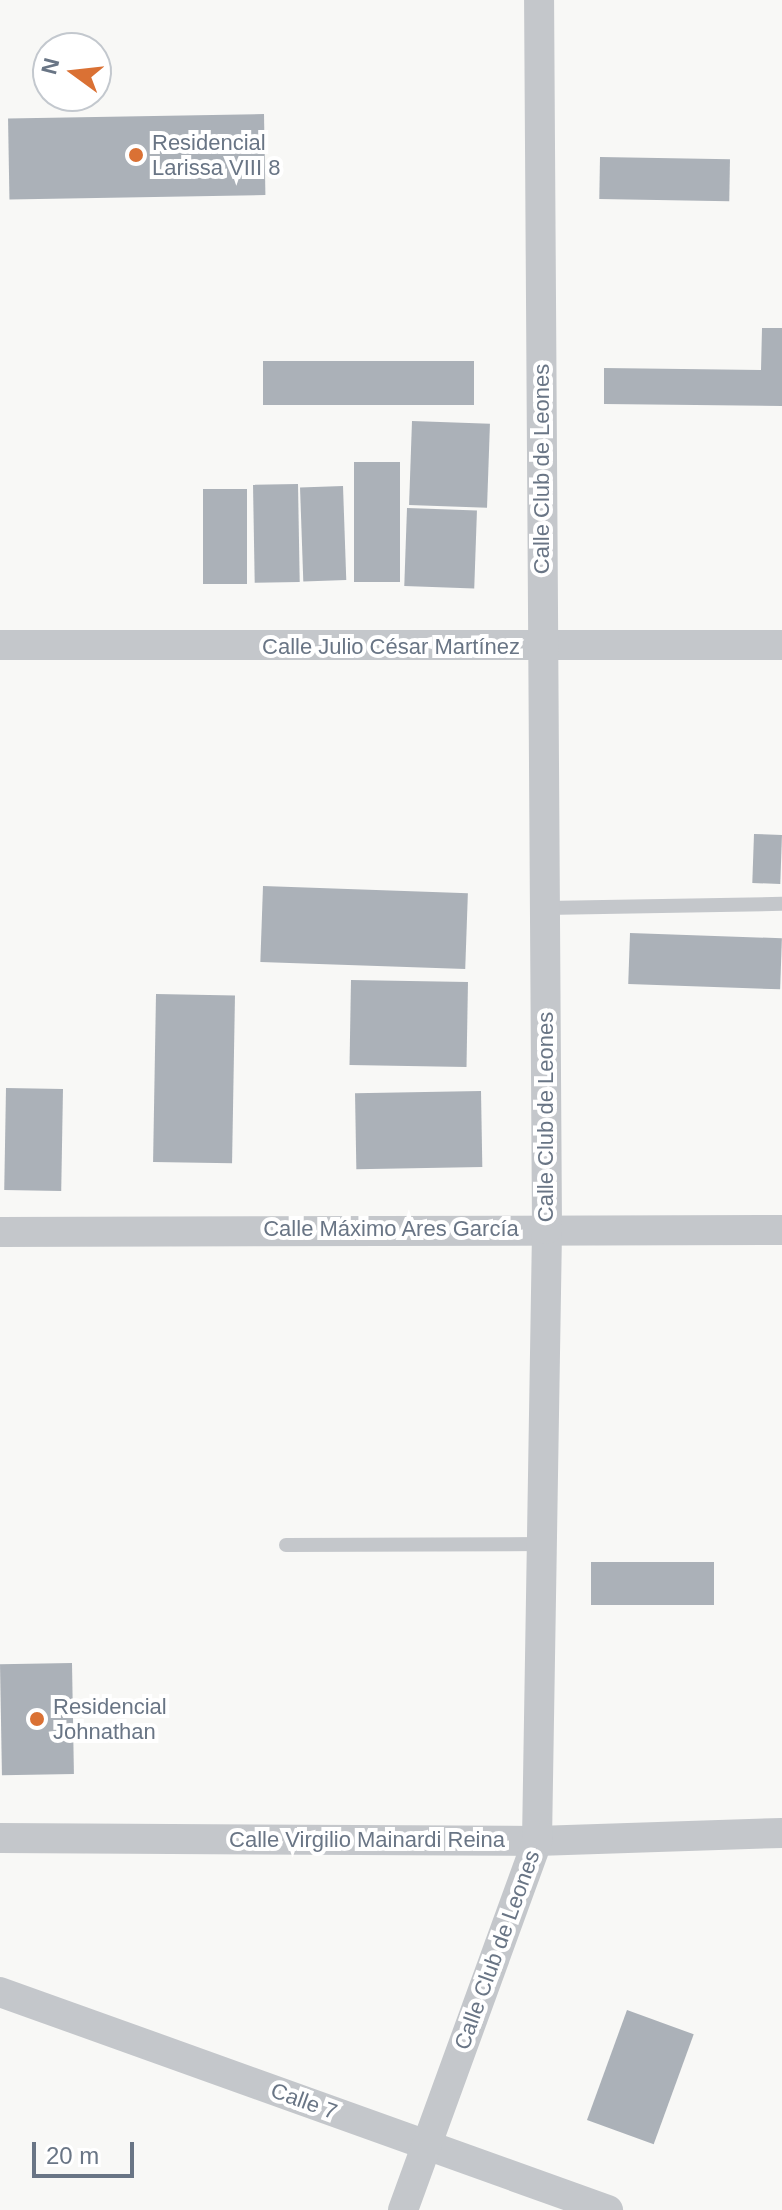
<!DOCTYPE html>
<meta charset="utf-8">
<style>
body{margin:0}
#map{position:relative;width:782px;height:2210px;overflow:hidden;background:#f8f8f6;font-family:Helvetica,sans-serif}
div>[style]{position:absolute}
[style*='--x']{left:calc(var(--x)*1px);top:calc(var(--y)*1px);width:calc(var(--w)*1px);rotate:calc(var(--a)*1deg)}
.building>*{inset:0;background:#abb1b8;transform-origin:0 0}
.lane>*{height:14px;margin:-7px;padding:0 7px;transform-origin:7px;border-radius:7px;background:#c4c7cb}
.street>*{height:30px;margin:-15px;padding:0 15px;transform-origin:15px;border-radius:15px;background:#c4c7cb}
.dots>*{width:22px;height:22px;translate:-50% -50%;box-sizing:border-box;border:4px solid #fff;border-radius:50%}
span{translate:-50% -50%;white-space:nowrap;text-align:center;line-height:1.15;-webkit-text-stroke:8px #fff;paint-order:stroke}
.poi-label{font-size:22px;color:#697585}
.left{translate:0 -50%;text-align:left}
.street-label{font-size:22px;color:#697585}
.north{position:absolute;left:32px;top:32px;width:80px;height:80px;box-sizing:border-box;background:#fff;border:2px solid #c3c8ce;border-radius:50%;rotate:285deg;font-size:22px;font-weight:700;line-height:32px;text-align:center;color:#697585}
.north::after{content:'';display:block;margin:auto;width:28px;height:36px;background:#da7134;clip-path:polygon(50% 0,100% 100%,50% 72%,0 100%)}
.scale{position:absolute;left:32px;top:2142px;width:102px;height:36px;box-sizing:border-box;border:4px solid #697585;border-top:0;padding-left:10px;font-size:24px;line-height:28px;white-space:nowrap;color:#697585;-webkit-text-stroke:6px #fff;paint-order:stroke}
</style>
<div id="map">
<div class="building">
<i style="left:264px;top:114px;width:81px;height:256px;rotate:89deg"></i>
<i style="left:600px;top:157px;width:130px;height:42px;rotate:1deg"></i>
<i style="clip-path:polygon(762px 328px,782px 328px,782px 406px,604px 404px,604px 368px,761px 370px)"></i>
<i style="left:474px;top:361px;width:44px;height:211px;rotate:90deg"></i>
<i style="left:412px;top:421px;width:78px;height:84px;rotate:2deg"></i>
<i style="left:354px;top:462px;width:46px;height:120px"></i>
<i style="left:298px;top:484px;width:98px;height:45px;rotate:89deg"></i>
<i style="left:343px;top:486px;width:94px;height:43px;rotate:88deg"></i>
<i style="left:203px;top:489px;width:44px;height:95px"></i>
<i style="left:407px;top:508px;width:70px;height:78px;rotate:2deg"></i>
<i style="left:754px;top:834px;width:28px;height:49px;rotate:2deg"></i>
<i style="left:263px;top:886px;width:205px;height:76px;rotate:2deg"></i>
<i style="left:630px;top:933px;width:152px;height:51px;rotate:2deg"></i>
<i style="left:351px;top:980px;width:117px;height:85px;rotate:1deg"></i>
<i style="left:156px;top:994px;width:79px;height:168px;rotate:1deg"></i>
<i style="left:6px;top:1088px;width:57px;height:102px;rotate:1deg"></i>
<i style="left:481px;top:1091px;width:76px;height:126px;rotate:89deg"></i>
<i style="left:714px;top:1562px;width:43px;height:123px;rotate:90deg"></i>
<i style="left:72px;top:1663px;width:111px;height:72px;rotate:89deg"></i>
<i style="left:627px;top:2010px;width:71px;height:117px;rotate:20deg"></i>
</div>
<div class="lane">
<i style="--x:545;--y:908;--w:237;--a:-1"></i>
<i style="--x:286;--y:1545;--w:256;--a:-0.2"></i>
</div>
<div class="street">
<i style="--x:0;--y:645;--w:782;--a:0"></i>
<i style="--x:0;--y:1232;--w:782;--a:-0.15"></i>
<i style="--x:0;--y:1838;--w:537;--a:0.32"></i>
<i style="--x:537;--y:1841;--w:245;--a:-1.9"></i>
<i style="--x:0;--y:1992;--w:646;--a:19.73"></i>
<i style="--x:403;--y:2210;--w:393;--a:-70"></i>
<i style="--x:537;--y:1841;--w:612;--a:-89.06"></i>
<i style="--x:547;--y:1229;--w:1229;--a:-90.37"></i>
</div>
<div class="dots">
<i style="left:136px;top:155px;background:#da7134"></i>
<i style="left:37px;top:1719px;background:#da7134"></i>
</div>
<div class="poi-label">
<span class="left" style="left:152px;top:155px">Residencial<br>Larissa VIII 8</span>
<span class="left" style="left:53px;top:1719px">Residencial<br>Johnathan</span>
</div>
<div class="street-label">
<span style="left:542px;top:469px;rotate:-90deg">Calle Club de Leones</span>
<span style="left:391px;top:647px">Calle Julio César Martínez</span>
<span style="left:546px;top:1117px;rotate:-90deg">Calle Club de Leones</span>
<span style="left:391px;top:1229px">Calle Máximo Ares García</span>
<span style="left:367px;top:1840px">Calle Virgilio Mainardi Reina</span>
<span style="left:497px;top:1950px;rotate:-70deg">Calle Club de Leones</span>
<span style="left:304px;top:2101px;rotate:20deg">Calle 7</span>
</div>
<div class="north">N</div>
<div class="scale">20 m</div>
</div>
